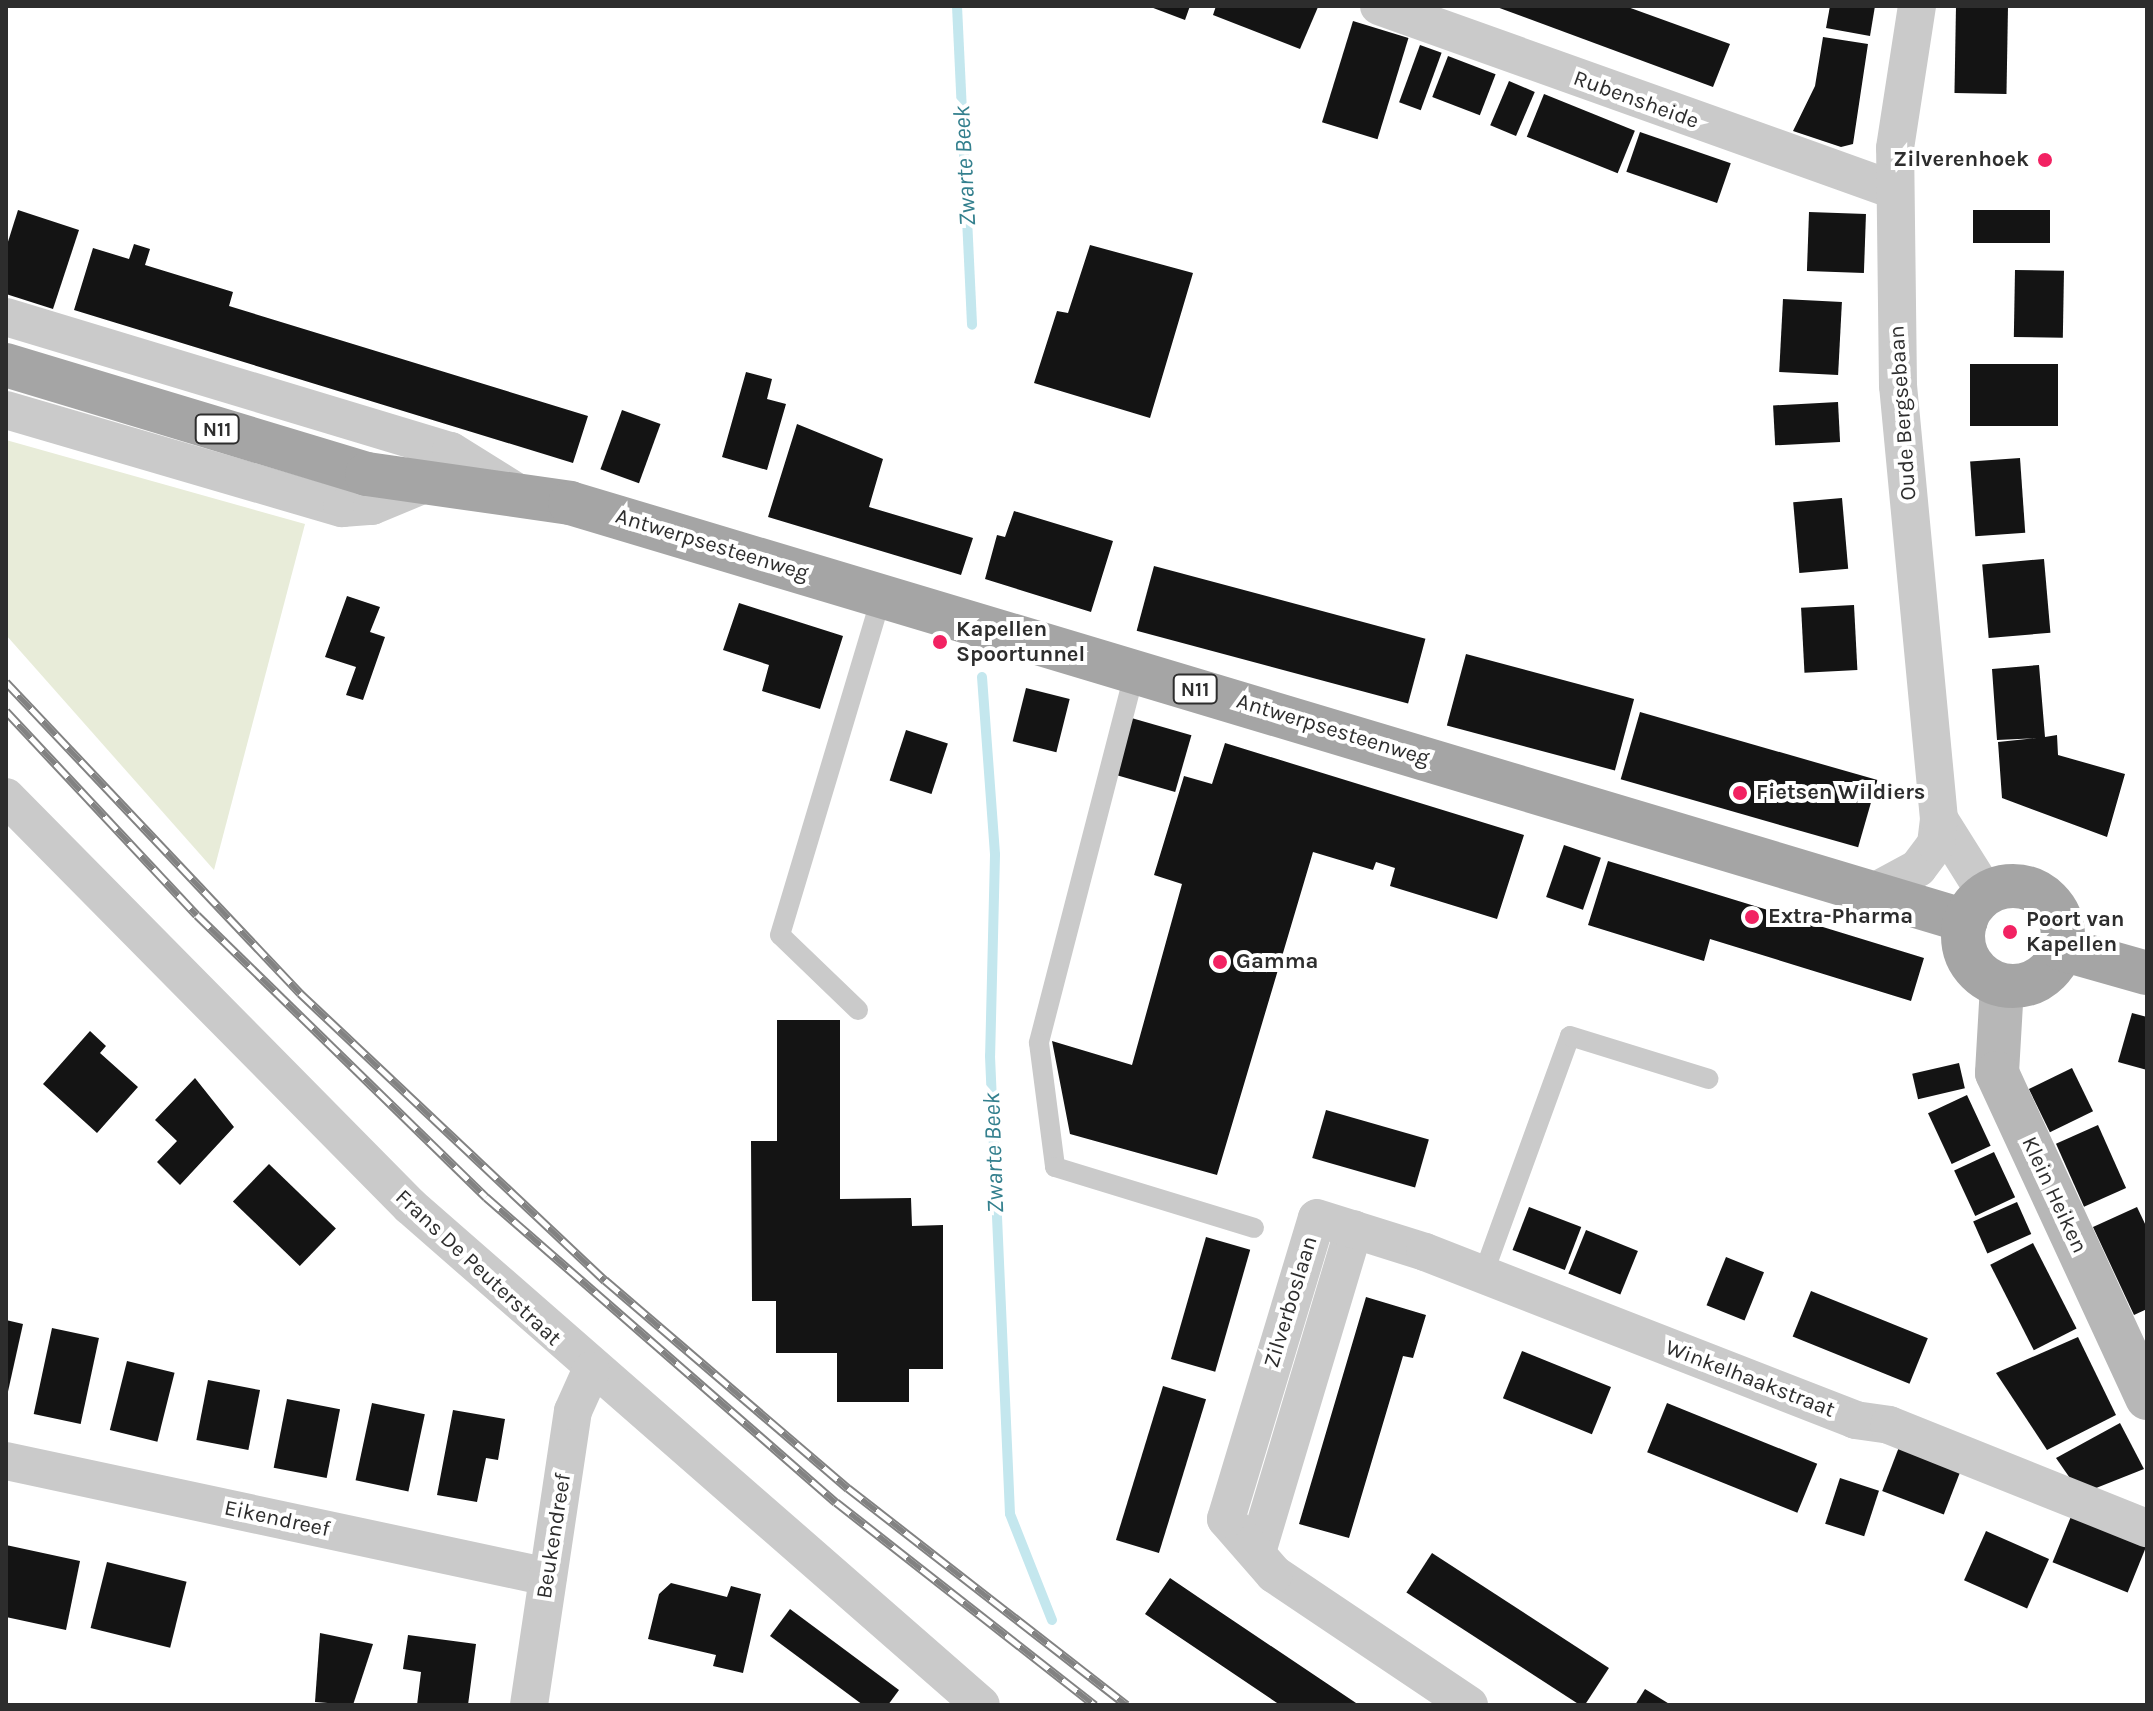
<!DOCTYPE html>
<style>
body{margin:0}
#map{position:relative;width:2153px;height:1711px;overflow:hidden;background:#fff;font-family:Karla,sans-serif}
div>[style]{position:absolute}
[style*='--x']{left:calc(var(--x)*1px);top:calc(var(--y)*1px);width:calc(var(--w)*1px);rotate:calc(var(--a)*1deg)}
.green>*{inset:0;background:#e8ecd9}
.stream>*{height:10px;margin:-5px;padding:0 5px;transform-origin:5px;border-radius:5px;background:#c4e7ee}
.building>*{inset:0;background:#141414;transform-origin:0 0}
.lane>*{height:20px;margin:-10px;padding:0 10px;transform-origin:10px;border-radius:10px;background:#cacaca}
.street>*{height:38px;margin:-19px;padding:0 19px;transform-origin:19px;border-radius:19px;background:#cacaca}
.secondary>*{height:44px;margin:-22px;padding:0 22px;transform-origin:22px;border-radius:22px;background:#b7b7b7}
.primary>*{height:44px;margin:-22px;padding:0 22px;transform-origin:22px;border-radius:22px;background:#a5a5a5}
.primary>.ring{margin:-22px;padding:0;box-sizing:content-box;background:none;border:44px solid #a5a5a5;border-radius:50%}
.rail>*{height:9px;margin-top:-4.5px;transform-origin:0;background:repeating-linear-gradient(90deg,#fff 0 18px,#828282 0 36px);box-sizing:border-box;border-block:2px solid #828282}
.dots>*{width:22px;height:22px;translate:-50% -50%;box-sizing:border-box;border:4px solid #fff;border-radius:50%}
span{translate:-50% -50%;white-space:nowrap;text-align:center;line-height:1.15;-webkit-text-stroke:8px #fff;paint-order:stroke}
.shield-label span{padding:2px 6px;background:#fff;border:2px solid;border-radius:6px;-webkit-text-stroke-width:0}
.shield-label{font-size:20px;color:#2d2d2d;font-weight:700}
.street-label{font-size:22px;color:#2d2d2d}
.poi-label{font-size:22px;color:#2d2d2d;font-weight:700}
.right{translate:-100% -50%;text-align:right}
.left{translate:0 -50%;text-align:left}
.water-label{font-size:24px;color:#34808e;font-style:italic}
.frame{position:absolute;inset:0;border:8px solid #2d2d2d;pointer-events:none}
</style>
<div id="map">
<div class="green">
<i style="clip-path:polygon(6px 440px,305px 524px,214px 870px,6px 635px)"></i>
</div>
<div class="stream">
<i style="--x:957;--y:6;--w:319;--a:87.3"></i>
<i style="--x:982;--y:677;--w:178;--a:85.8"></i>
<i style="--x:995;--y:855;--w:201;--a:91.4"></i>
<i style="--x:990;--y:1056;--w:458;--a:87.5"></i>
<i style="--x:1010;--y:1514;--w:114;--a:68.4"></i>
</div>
<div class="building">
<i style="clip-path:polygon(1148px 6px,1190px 6px,1185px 20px)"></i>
<i style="clip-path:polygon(1216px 6px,1316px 6px,1318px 7px,1300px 49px,1213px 15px)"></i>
<i style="clip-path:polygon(1494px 6px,1625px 6px,1730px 44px,1713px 87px)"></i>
<i style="clip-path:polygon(1830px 6px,1875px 6px,1870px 36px,1826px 28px)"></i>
<i style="left:1956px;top:6px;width:52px;height:87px;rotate:1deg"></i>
<i style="left:1353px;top:21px;width:58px;height:106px;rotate:17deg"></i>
<i style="clip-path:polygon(1823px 37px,1868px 44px,1853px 144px,1841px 147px,1793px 131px,1815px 86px)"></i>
<i style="left:1420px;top:45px;width:23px;height:61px;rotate:20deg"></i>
<i style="left:1448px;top:56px;width:51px;height:44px;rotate:21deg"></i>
<i style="left:1509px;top:81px;width:28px;height:48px;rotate:23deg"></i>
<i style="left:1544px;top:94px;width:98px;height:46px;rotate:22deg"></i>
<i style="left:1640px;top:132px;width:96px;height:42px;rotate:19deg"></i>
<i style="clip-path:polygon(18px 210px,79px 230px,53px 309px,6px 294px,6px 248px)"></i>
<i style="left:1973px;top:210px;width:77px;height:33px"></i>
<i style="left:1809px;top:212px;width:57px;height:59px;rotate:2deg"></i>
<i style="clip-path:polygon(134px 244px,150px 249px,145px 265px,233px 292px,229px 306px,588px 416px,573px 463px,74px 310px,93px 248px,129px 259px)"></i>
<i style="clip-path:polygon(1090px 245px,1193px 273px,1150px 418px,1034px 383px,1057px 311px,1068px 313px)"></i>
<i style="left:2015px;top:270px;width:49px;height:67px;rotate:1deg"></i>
<i style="left:1783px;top:299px;width:59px;height:73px;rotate:3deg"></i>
<i style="left:1970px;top:364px;width:88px;height:62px"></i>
<i style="clip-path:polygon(746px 372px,772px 379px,767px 399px,786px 404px,767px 470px,722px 457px)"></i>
<i style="left:1838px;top:402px;width:40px;height:65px;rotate:87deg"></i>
<i style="left:622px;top:410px;width:41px;height:63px;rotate:20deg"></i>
<i style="clip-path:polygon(797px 424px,883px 459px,869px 507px,973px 538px,961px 575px,768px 517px)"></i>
<i style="left:2020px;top:458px;width:75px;height:50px;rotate:86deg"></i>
<i style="left:1842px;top:498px;width:71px;height:49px;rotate:85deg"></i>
<i style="clip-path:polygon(1014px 511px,1113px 541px,1091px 612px,985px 579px,997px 535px,1005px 537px)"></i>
<i style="left:2044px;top:559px;width:74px;height:62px;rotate:85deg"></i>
<i style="left:1154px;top:566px;width:281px;height:67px;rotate:15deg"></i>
<i style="clip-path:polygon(347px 596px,380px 607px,370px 632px,385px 637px,363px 700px,346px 695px,356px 667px,325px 657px)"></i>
<i style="clip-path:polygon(739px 603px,843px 636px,820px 709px,762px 691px,769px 665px,723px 650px)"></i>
<i style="left:1854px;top:605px;width:65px;height:53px;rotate:87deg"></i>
<i style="left:1466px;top:654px;width:174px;height:74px;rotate:15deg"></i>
<i style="clip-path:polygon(2039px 665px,2045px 737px,2057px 735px,2058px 755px,2125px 774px,2107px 837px,2002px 798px,1998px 742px,2037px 738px,1997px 740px,1992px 669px)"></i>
<i style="left:1026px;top:688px;width:45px;height:55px;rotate:14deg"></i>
<i style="left:1640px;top:712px;width:247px;height:70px;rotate:16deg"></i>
<i style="left:1128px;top:717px;width:66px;height:59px;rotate:16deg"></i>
<i style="left:906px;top:730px;width:44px;height:53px;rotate:18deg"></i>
<i style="clip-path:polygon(1225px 743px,1524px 835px,1497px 919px,1390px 886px,1395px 868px,1376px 862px,1373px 870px,1313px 852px,1217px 1175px,1070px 1134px,1052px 1041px,1132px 1065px,1182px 884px,1154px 875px,1184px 776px,1212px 784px)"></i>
<i style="left:1564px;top:845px;width:39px;height:55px;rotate:19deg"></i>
<i style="clip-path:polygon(1608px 861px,1924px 958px,1911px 1001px,1710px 939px,1704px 961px,1588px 925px)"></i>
<i style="clip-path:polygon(2132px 1013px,2147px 1017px,2147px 1070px,2118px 1062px)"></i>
<i style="clip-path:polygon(777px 1020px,840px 1020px,840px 1199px,911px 1198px,912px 1226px,943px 1225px,943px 1369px,909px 1369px,909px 1402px,837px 1402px,837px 1353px,776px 1353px,776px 1301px,752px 1301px,751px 1141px,777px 1141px)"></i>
<i style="clip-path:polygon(90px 1031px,106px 1046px,100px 1053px,138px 1087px,97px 1133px,43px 1084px)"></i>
<i style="left:1959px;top:1063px;width:26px;height:48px;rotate:77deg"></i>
<i style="left:2072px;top:1068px;width:48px;height:48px;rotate:64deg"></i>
<i style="clip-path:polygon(195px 1078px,234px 1127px,180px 1185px,157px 1162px,177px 1141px,155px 1120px)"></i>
<i style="left:1967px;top:1095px;width:56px;height:43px;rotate:65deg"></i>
<i style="left:1326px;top:1110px;width:107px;height:50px;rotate:16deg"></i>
<i style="left:2098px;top:1125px;width:69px;height:46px;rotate:66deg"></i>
<i style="left:1994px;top:1152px;width:50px;height:44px;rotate:65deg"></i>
<i style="left:269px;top:1164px;width:93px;height:52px;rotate:44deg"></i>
<i style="left:2017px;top:1202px;width:35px;height:48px;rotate:66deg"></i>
<i style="left:1529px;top:1207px;width:56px;height:46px;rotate:21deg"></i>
<i style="clip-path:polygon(2137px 1207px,2147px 1228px,2147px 1309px,2134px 1315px,2093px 1227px)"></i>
<i style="left:1586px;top:1230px;width:56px;height:47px;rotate:22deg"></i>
<i style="left:1206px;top:1237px;width:46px;height:127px;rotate:16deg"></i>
<i style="left:2033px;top:1243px;width:96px;height:48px;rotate:63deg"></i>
<i style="left:1726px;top:1257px;width:41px;height:52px;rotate:22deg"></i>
<i style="left:1811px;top:1291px;width:126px;height:49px;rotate:22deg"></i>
<i style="clip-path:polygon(1366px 1297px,1426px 1315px,1413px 1358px,1403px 1356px,1349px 1538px,1299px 1524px)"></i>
<i style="clip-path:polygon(6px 1320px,23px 1324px,7px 1396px,6px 1395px)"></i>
<i style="left:52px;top:1328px;width:48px;height:88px;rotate:12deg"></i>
<i style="clip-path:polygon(2078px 1337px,2116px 1415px,2047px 1450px,1996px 1373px)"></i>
<i style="left:1522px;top:1351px;width:96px;height:51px;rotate:22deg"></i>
<i style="left:127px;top:1361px;width:49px;height:71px;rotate:14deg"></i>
<i style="left:208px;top:1380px;width:53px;height:61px;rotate:11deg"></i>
<i style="left:1163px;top:1386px;width:45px;height:161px;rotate:17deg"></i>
<i style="left:287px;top:1399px;width:54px;height:70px;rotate:11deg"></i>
<i style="left:372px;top:1403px;width:54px;height:79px;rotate:12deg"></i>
<i style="left:1667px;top:1403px;width:162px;height:53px;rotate:22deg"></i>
<i style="clip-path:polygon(453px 1410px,505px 1419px,498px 1460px,486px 1458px,477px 1502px,437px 1495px)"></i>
<i style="clip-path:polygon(2120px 1423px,2144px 1469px,2081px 1494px,2056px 1458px)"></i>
<i style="left:1899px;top:1447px;width:66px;height:47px;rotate:21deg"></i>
<i style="left:1840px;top:1478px;width:41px;height:48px;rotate:18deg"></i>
<i style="left:2072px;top:1514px;width:81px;height:52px;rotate:22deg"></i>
<i style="left:1986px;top:1531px;width:69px;height:54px;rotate:24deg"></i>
<i style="clip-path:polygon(6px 1545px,80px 1561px,66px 1630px,6px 1617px)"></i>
<i style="left:1432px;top:1553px;width:211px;height:47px;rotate:33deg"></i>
<i style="left:107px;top:1562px;width:82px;height:68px;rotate:14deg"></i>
<i style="clip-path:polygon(1170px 1578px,1198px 1597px,1359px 1705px,1280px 1705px,1145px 1614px)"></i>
<i style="clip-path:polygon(671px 1583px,727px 1597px,731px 1586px,761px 1594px,743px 1673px,713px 1666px,716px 1655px,648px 1639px,659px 1594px)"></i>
<i style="clip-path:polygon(790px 1609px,899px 1690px,888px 1705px,863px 1705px,770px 1636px)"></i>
<i style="clip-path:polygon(320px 1633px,373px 1644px,353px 1705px,315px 1702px)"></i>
<i style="clip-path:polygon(408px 1635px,476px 1644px,468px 1705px,417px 1705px,421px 1672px,403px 1669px)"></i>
<i style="clip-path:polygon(1645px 1689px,1671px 1705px,1635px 1705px)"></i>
</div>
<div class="lane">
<i style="--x:1135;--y:671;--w:384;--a:104.5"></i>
<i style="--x:1039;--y:1043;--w:125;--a:82.6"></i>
<i style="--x:1055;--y:1167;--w:208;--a:17"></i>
<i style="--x:858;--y:1010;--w:108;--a:-136.1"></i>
<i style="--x:780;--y:935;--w:355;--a:-73.3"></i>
<i style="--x:1483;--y:1275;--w:254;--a:-70"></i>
<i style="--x:1570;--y:1036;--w:145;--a:17.2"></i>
</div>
<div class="street">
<i style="--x:1379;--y:6;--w:547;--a:19.66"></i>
<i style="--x:6;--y:317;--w:465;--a:16.8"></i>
<i style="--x:451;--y:451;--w:75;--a:32"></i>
<i style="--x:6;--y:410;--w:350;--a:16.3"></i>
<i style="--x:342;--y:508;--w:30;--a:-4"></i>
<i style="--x:372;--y:506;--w:65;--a:-22.6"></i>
<i style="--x:6;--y:797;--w:575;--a:45.35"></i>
<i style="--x:410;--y:1206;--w:758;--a:41.15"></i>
<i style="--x:1939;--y:819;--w:89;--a:57.9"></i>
<i style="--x:1874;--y:892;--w:50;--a:-28.6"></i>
<i style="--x:1918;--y:868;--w:30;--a:-53"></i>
<i style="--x:1936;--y:844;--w:25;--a:-83"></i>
<i style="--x:1939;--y:819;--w:435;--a:-95.4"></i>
<i style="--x:1898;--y:386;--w:238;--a:-90.7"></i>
<i style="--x:1895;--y:148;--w:144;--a:-81.2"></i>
<i style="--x:6;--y:1461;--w:554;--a:12.08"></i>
<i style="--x:1257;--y:1552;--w:337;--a:-73.3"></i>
<i style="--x:529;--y:1705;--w:297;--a:-81.5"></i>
<i style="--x:573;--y:1411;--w:44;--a:-65.8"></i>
<i style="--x:1469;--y:1705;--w:235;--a:-146.1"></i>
<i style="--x:1274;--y:1574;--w:73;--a:-131.1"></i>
<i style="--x:1226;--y:1519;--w:314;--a:-73.2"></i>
<i style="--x:1317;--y:1218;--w:113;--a:17.5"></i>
<i style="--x:1425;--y:1252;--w:462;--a:21.3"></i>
<i style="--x:1855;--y:1420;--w:34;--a:8"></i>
<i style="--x:1889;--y:1425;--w:278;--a:21.8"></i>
</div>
<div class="secondary">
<i style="--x:2002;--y:986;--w:87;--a:93.3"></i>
<i style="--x:1997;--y:1073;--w:358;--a:65.2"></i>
</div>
<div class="primary">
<i style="--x:6;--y:365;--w:377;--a:16.8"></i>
<i style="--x:367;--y:474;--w:205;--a:8.1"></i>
<i style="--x:570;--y:503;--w:1457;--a:16.67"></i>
<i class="ring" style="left:1963px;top:886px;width:56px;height:56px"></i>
<i style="--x:2062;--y:949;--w:88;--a:15.8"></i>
</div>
<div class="rail">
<i style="--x:6;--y:682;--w:428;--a:46.6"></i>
<i style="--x:300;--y:993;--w:419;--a:43.3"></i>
<i style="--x:605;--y:1280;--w:320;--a:40.6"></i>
<i style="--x:848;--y:1488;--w:353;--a:37.9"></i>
<i style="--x:6;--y:711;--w:279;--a:46.9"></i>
<i style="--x:197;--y:915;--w:404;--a:44.3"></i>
<i style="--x:486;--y:1197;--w:464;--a:41.1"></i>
<i style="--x:836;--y:1502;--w:329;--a:38.1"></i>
</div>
<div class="dots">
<i style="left:2045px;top:160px;background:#f22262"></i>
<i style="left:940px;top:642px;background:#f22262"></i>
<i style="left:1740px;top:793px;background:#f22262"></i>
<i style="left:1752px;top:917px;background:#f22262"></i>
<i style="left:2010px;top:932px;background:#f22262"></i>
<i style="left:1220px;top:962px;background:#f22262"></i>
</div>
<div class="shield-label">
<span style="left:217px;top:429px">N11</span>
<span style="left:1195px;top:689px">N11</span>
</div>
<div class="street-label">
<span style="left:1636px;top:100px;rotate:20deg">Rubensheide</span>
<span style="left:1903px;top:413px;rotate:-94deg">Oude Bergsebaan</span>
<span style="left:712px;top:545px;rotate:17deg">Antwerpsesteenweg</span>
<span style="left:1333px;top:730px;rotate:17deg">Antwerpsesteenweg</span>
<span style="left:2054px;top:1195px;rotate:65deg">Klein Heiken</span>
<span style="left:478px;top:1268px;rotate:43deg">Frans De Peuterstraat</span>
<span style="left:1291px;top:1302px;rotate:-73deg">Zilverboslaan</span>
<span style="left:1750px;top:1379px;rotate:21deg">Winkelhaakstraat</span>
<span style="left:277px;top:1519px;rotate:12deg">Eikendreef</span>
<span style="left:554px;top:1536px;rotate:-81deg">Beukendreef</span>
</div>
<div class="poi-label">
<span class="right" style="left:2029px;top:160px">Zilverenhoek</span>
<span class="left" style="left:956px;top:642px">Kapellen<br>Spoortunnel</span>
<span class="left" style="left:1756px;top:793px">Fietsen Wildiers</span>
<span class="left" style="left:1768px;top:917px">Extra-Pharma</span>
<span class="left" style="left:2026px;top:932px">Poort van<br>Kapellen</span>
<span class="left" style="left:1236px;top:962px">Gamma</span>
</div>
<div class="water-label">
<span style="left:965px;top:166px;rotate:-93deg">Zwarte Beek</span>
<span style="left:994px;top:1153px;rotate:-92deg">Zwarte Beek</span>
</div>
<div class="frame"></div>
</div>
